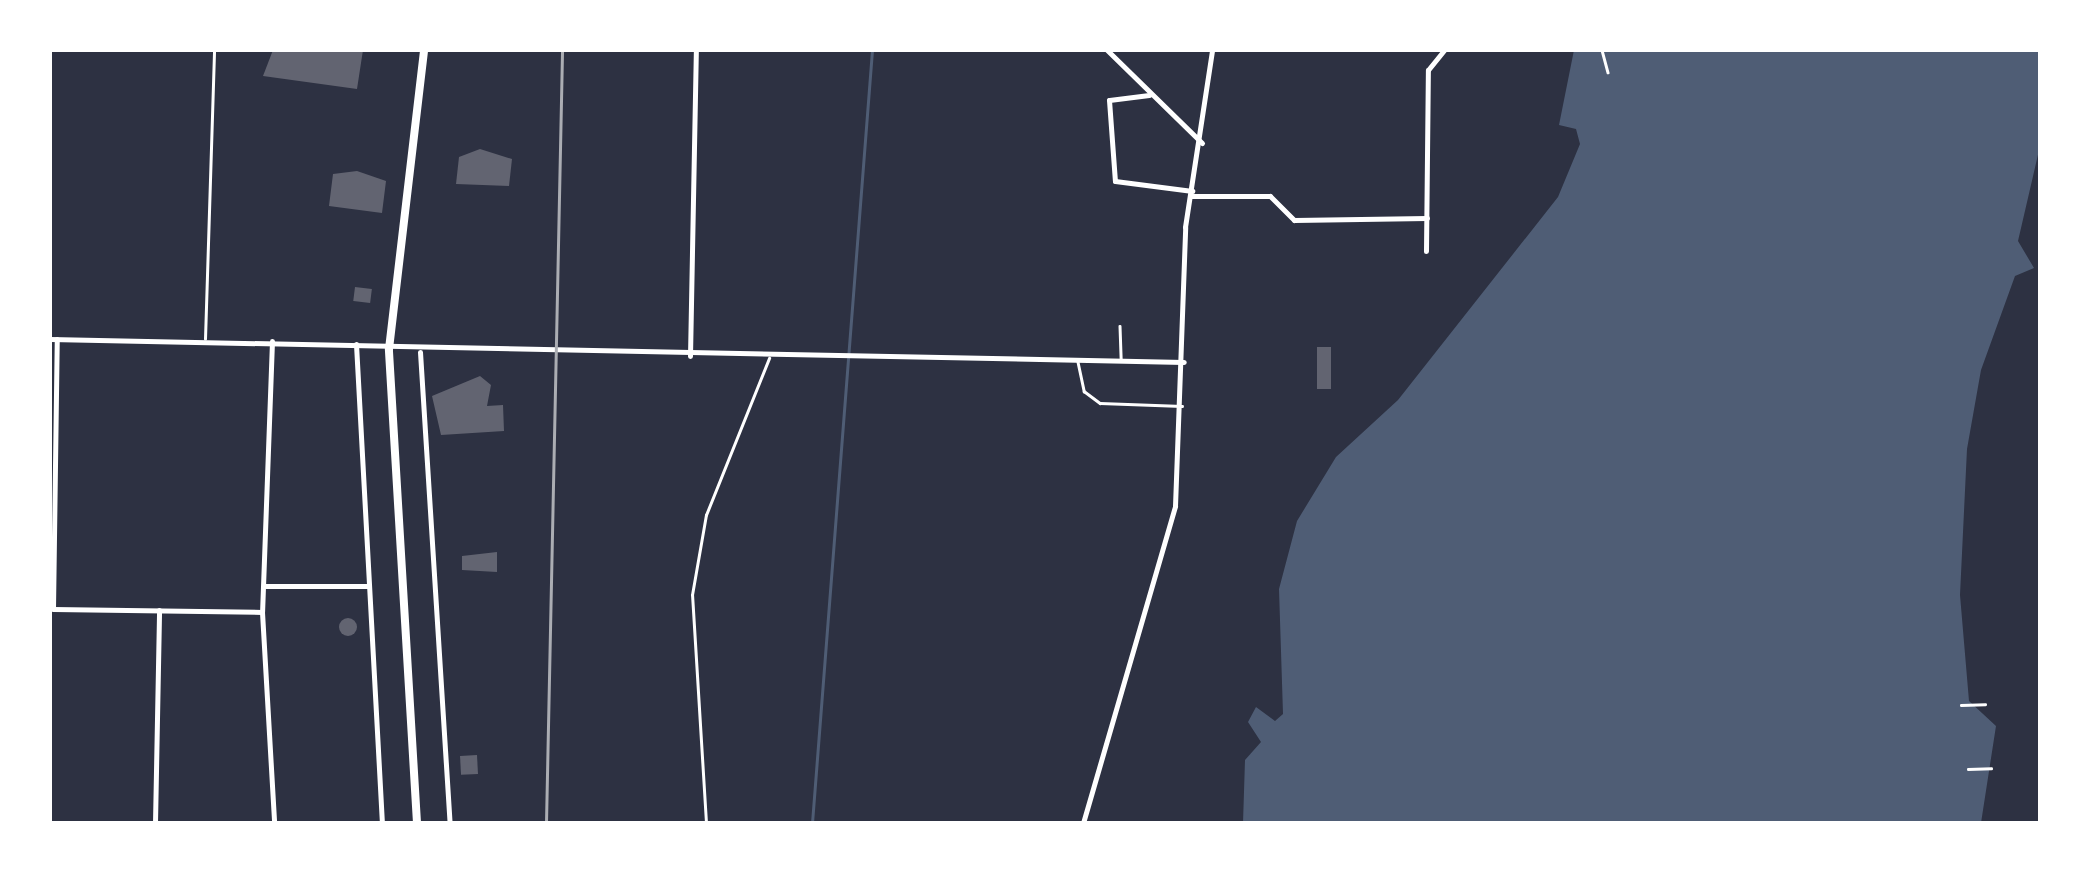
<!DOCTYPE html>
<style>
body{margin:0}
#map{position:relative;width:2090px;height:873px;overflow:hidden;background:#2d3142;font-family:"Sofia Sans Condensed",sans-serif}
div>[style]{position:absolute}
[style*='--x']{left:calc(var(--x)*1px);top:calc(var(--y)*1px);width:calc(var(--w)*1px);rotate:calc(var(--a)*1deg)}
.water>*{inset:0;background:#4f5d75}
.stream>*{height:2.5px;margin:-1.25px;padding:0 1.25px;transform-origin:1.25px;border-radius:1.25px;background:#4f5d75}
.building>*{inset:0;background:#626471;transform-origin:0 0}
.round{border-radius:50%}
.path>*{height:2.5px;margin:-1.25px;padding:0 1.25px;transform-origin:1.25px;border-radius:1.25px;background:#fff}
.service>*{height:2.5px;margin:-1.25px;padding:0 1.25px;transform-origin:1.25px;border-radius:1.25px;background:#fff}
.minor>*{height:5px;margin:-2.5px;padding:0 2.5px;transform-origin:2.5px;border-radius:2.5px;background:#fff}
.primary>*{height:8px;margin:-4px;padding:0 4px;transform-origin:4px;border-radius:4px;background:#fff}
.rail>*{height:2.5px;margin:-1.25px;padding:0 1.25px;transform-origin:1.25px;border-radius:1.25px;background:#abadb3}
span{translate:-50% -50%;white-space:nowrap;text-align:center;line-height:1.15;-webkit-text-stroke:10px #fff;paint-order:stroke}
.frame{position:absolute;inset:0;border:52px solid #fff;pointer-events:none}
</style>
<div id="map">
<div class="water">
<i style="clip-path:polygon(1574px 50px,2040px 50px,2040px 146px,2018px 241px,2034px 268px,2015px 276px,1981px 370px,1967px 449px,1960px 595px,1969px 701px,1996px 726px,1981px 823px,1243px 823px,1245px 760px,1261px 742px,1248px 722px,1256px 707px,1275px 721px,1283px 714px,1279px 589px,1297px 521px,1336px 457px,1398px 400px,1558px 197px,1580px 144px,1576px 129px,1559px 125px)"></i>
</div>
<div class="stream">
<i style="--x:812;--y:823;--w:775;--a:-85.56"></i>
</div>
<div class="building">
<i style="clip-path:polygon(273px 50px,363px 50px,357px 89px,263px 76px)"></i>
<i style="clip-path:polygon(480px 149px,512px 159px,509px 186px,456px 184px,459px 157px)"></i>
<i style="clip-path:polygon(357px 171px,386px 181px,382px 213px,329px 206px,333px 174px)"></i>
<i style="left:355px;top:287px;width:17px;height:14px;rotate:7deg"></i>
<i style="left:1317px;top:347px;width:14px;height:42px"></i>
<i style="clip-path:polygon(480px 376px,491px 385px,487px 406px,503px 405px,504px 431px,441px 435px,432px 396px)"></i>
<i style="clip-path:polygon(497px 552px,497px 572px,462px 570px,462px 556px)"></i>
<i class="round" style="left:339px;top:618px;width:18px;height:18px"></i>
<i style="left:477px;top:755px;width:19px;height:17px;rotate:87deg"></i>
</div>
<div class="path">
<i style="--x:1602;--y:50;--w:23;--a:75"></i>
<i style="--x:1961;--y:705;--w:24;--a:-2"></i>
<i style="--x:1968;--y:769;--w:23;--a:-2"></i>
</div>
<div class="service">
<i style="--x:1120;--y:326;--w:34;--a:88"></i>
<i style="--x:205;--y:339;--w:289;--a:-88.2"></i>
<i style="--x:1078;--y:362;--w:30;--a:78"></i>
<i style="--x:1084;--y:391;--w:20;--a:37"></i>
<i style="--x:1100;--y:403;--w:82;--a:2.1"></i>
<i style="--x:706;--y:823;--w:228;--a:-93.5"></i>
<i style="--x:692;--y:595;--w:81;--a:-80.1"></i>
<i style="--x:706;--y:515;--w:169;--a:-68.1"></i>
</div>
<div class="minor">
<i style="--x:1107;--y:50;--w:133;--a:44.4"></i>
<i style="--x:1149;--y:95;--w:40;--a:172.9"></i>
<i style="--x:1109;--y:100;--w:81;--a:85.8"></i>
<i style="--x:1115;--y:181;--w:78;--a:7.4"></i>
<i style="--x:1191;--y:196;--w:79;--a:0"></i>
<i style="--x:1270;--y:196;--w:34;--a:45"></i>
<i style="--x:1294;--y:220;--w:133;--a:-0.9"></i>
<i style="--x:1426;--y:251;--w:181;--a:-89.4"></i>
<i style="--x:1428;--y:70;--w:26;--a:-51"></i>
<i style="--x:50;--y:339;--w:1134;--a:1.16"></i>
<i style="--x:272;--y:341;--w:271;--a:92.1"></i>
<i style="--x:262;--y:612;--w:211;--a:86.7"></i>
<i style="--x:356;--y:344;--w:480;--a:86.9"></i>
<i style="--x:420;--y:352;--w:472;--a:86.4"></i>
<i style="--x:690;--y:356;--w:306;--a:-88.9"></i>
<i style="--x:266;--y:586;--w:102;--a:0"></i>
<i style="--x:53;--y:609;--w:270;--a:-89.2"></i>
<i style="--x:53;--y:609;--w:209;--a:0.8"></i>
<i style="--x:155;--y:823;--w:213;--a:-88.9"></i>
<i style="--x:1083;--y:823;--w:330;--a:-73.8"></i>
<i style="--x:1175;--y:506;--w:279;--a:-87.9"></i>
<i style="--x:1185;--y:227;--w:179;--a:-81.3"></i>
</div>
<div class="primary">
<i style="--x:417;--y:823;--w:475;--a:-93.4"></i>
<i style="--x:389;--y:349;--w:301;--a:-83.3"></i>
</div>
<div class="rail">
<i style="--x:546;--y:823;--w:773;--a:-88.81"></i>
</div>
<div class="frame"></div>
</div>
